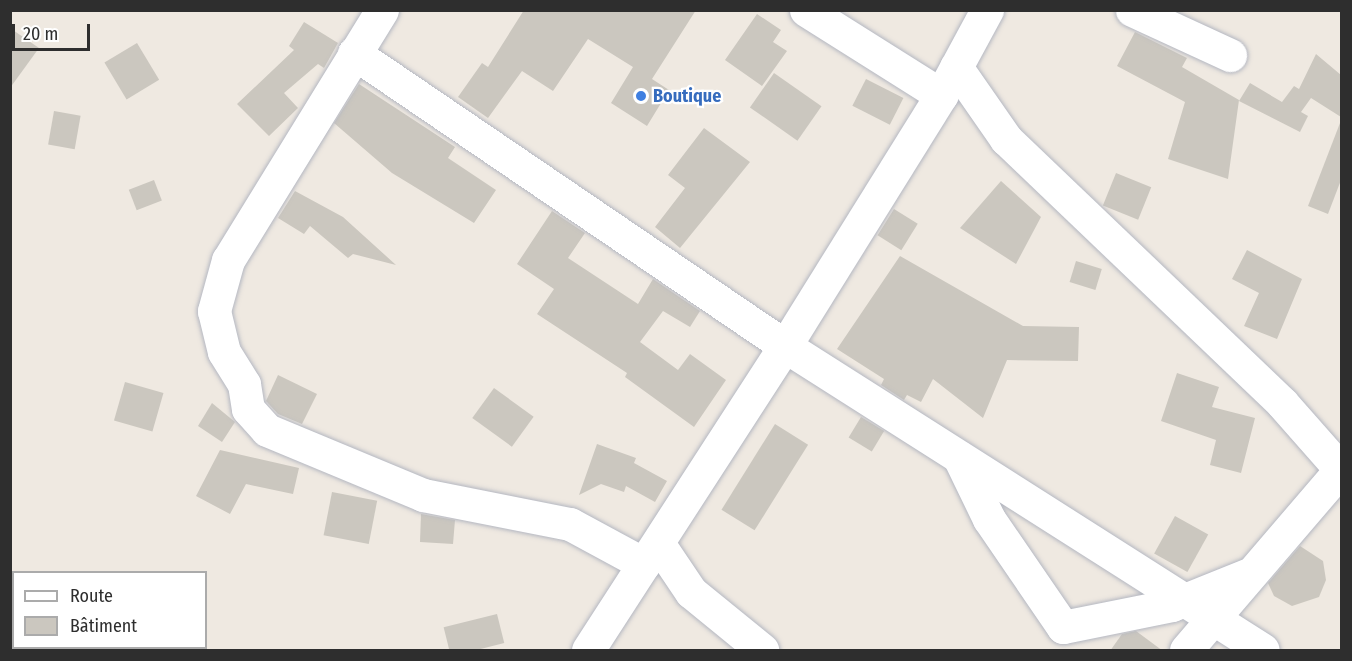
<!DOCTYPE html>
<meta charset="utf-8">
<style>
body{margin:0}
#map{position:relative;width:1352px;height:661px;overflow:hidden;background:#efe9e1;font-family:"Fira Sans Condensed",sans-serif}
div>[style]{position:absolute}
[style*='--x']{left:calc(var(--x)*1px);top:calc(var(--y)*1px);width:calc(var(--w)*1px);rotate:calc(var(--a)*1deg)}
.building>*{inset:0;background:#cbc7bf;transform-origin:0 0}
.roads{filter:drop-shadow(0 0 2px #b4b7c1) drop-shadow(0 0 2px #b4b7c1)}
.minor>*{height:33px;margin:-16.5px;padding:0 16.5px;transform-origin:16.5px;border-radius:16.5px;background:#fff}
.dots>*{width:16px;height:16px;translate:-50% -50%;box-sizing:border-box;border:3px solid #fff;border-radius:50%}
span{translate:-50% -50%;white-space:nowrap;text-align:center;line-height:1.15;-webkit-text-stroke:4.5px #fff;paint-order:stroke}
.shop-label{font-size:18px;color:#366cbe;font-weight:700}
.left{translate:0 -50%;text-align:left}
.frame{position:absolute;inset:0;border:12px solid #2e2e2e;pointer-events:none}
.legend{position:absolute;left:12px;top:571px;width:195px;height:78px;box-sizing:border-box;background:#fff;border:2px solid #ababab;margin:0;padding:8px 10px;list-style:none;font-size:18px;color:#2e2e2e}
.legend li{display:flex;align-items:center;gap:12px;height:30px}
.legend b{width:30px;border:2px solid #ababab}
.scale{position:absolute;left:12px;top:24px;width:78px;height:27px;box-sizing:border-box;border:3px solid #2e2e2e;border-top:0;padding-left:8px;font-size:18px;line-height:21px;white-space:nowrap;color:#2e2e2e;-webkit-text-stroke:4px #fff;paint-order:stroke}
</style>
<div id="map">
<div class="building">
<i style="clip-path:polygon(524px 10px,696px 10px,652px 79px,669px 90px,647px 126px,611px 103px,633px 67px,588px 39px,553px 91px,522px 71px,488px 118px,458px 97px,482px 63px,488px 67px)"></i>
<i style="clip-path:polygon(757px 14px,781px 30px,773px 42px,787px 51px,762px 86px,725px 60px)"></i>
<i style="clip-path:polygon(304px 22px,338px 43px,324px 68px,318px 64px,284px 93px,298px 108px,269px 136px,237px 104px,294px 50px,289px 46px)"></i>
<i style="clip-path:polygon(10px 28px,39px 48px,10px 88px)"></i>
<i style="clip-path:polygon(1135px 32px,1187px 58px,1182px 67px,1239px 100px,1228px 179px,1168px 159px,1185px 102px,1117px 66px)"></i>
<i style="left:137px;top:43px;width:43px;height:38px;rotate:59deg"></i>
<i style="clip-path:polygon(1316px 54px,1341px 75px,1341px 117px,1311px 98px,1301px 112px,1308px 116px,1300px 132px,1239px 101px,1250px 83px,1282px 102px,1294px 86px,1299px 89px)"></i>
<i style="left:774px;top:73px;width:58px;height:42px;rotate:35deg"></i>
<i style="left:866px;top:79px;width:42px;height:30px;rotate:27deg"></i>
<i style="clip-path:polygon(359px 84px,455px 147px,448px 158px,496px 190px,474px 223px,392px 173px,334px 123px)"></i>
<i style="left:54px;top:111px;width:27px;height:34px;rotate:10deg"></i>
<i style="clip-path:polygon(1340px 123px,1341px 180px,1328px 214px,1308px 206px)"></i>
<i style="clip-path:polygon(704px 128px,750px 162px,680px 248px,655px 227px,685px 188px,668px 175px)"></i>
<i style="left:1116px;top:173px;width:38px;height:35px;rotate:22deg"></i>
<i style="left:154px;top:180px;width:22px;height:27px;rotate:69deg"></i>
<i style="clip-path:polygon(1001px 181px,1041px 217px,1016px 264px,960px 228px)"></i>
<i style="clip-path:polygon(295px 191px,343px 217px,396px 265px,353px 254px,348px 258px,310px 226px,304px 234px,278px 218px)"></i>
<i style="left:894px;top:209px;width:28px;height:31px;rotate:32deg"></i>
<i style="clip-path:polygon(552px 211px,585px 233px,568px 258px,638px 304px,653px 279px,700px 311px,690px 327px,663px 311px,640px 342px,678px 370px,690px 354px,726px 380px,694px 427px,625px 377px,627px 373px,537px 314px,554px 289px,517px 264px)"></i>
<i style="clip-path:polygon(1247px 250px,1302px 279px,1277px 339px,1244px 326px,1259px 293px,1232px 279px)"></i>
<i style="clip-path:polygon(900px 256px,1023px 326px,1079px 327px,1078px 361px,1007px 360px,983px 418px,933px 379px,921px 402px,907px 395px,904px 400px,881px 385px,884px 379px,837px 349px)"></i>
<i style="left:1076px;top:261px;width:27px;height:22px;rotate:17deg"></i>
<i style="clip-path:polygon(1177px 373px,1219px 387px,1212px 407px,1255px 418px,1241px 473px,1210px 465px,1216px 440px,1161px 421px)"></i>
<i style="clip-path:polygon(278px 375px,317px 394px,302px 424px,278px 414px,266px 401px)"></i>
<i style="left:125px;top:382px;width:40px;height:40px;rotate:16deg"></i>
<i style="left:494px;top:388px;width:49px;height:37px;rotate:36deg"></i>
<i style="clip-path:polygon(212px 403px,235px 422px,222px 442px,198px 426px)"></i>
<i style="left:861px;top:417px;width:27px;height:24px;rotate:31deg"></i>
<i style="left:775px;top:424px;width:39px;height:101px;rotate:32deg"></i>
<i style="clip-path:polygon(597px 444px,636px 458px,634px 463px,667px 481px,655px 502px,626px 486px,624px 492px,601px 484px,579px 495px)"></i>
<i style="clip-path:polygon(220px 450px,299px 468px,293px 494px,246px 484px,230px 514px,196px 496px)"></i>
<i style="left:332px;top:492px;width:46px;height:44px;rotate:11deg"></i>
<i style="clip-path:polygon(421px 514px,455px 520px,453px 544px,420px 542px)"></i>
<i style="left:1175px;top:516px;width:38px;height:43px;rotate:29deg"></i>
<i style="clip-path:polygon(1300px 546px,1323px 561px,1326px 580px,1319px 597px,1292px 606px,1274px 596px,1268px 583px)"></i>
<i style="left:497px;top:614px;width:30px;height:55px;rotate:76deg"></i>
<i style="clip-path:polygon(1136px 631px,1163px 651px,1110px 651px,1122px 634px)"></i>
</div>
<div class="roads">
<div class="minor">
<i style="--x:382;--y:10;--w:294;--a:121.6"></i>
<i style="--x:228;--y:260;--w:53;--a:105.4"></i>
<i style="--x:214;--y:311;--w:42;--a:76.3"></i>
<i style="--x:224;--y:352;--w:38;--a:58"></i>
<i style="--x:244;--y:384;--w:25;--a:81"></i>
<i style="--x:248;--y:409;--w:28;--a:48"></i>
<i style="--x:267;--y:430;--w:169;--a:22.6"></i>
<i style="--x:423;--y:495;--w:150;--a:11.2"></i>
<i style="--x:570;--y:524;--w:84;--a:28.4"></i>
<i style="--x:806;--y:10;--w:160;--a:32.2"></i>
<i style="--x:1132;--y:10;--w:108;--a:24.7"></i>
<i style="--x:354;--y:53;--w:521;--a:34.21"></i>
<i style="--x:785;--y:346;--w:566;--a:32.46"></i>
<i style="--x:956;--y:67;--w:88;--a:55.2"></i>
<i style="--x:1006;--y:139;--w:382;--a:43.7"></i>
<i style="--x:1282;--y:403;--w:91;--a:48.6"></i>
<i style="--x:959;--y:457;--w:69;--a:64.2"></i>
<i style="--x:989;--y:519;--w:131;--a:55.6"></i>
<i style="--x:1063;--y:627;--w:111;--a:-11.4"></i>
<i style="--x:1172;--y:605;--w:81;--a:-21.8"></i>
<i style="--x:658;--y:543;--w:59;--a:56"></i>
<i style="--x:691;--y:592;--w:92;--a:39.2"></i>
<i style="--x:588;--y:650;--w:362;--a:-57.1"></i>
<i style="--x:785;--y:346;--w:296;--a:-58.1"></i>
<i style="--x:941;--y:95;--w:97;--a:-61.6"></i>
<i style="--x:1186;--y:650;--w:240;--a:-49.4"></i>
</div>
</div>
<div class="dots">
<i style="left:641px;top:96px;background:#3f7fe0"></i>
</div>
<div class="shop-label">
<span class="left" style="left:653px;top:96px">Boutique</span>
</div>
<div class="frame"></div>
<ul class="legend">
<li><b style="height:8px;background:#fff"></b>Route</li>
<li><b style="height:16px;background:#cbc7bf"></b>Bâtiment</li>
</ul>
<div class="scale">20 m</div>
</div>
